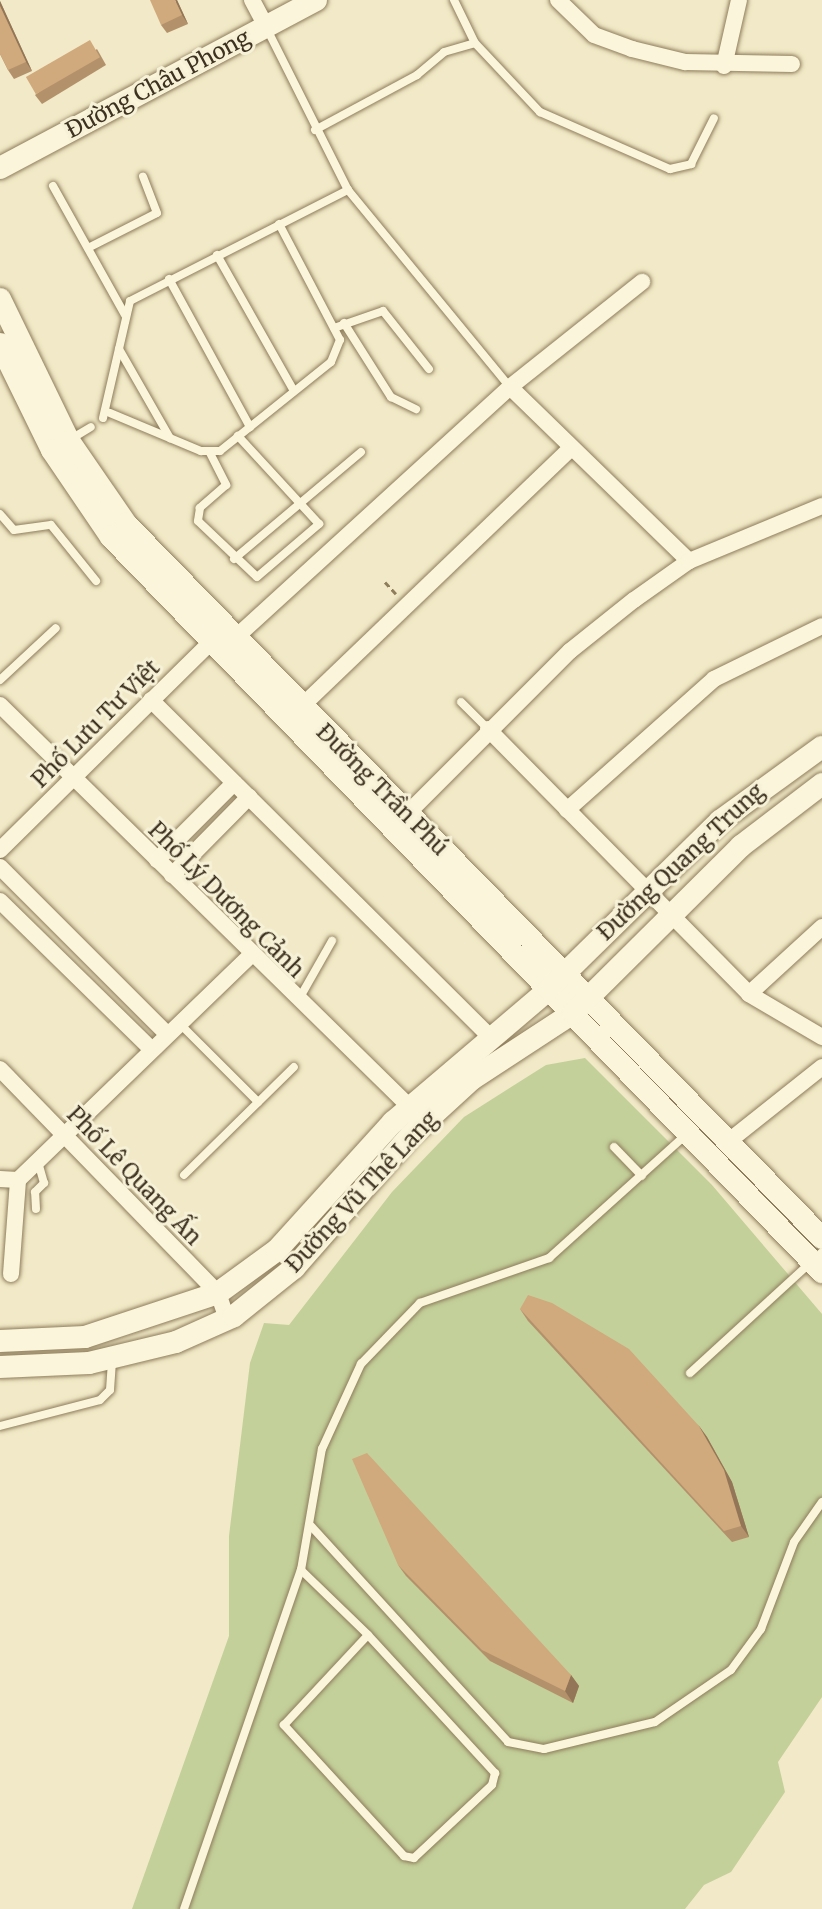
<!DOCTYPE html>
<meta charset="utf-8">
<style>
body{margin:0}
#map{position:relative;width:822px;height:1909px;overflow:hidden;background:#f1e9c7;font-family:Merriweather,serif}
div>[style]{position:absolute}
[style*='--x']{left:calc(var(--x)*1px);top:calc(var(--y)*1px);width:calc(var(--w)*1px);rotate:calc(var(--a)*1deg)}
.green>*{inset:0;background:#c3d09a}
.path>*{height:3px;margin-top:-1.5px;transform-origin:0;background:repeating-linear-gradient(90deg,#8e7c5b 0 6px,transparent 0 10px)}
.roads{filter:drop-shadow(0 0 2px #8e7c5b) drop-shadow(0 0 2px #8e7c5b)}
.lane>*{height:8px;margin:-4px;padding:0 4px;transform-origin:4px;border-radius:4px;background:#faf5db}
.street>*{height:16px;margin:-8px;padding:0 8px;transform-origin:8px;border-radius:8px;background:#faf5db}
.secondary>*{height:22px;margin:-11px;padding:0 11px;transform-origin:11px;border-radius:11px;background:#faf5db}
.wall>*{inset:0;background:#b3916b}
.shaded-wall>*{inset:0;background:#927657}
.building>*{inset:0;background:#d0a97c;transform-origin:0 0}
span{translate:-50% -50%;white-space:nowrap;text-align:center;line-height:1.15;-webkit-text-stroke:6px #f7f2d7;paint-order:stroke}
.street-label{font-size:22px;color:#3d311f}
</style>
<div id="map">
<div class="green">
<i style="clip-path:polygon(585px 1058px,712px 1185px,822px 1314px,822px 1697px,778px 1762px,785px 1792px,731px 1872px,704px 1885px,685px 1909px,132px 1909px,229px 1636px,229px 1536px,250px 1363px,264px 1323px,289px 1325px,392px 1192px,464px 1117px,546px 1065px)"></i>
</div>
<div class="path">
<i style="--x:385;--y:582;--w:16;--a:47"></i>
</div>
<div class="roads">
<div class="lane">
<i style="--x:454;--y:0;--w:48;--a:64"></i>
<i style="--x:266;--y:27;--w:182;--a:63.3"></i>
<i style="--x:348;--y:190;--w:255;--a:50.6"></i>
<i style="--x:315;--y:130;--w:116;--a:-28.3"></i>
<i style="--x:417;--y:75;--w:35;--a:-40"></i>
<i style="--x:444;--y:52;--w:32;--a:-16"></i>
<i style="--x:475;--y:43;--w:95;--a:46.7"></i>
<i style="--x:540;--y:112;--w:142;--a:23.7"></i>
<i style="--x:670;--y:169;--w:22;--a:-13"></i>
<i style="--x:691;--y:164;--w:51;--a:-63.4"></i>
<i style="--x:53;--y:186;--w:148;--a:60.8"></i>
<i style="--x:88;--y:248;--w:77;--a:-26.9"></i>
<i style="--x:157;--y:213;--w:39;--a:-111"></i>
<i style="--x:217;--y:255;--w:156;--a:60.5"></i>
<i style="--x:169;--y:279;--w:169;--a:61.3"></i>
<i style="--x:344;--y:323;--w:88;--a:57.6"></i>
<i style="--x:391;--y:397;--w:28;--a:26"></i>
<i style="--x:334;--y:328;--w:52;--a:-19.1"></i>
<i style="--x:383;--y:311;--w:74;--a:51.6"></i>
<i style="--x:119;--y:349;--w:103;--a:60.2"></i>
<i style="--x:110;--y:413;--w:99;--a:22.7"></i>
<i style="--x:201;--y:451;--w:19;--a:0"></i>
<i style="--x:220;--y:451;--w:142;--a:-38.7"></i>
<i style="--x:331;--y:362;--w:24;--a:-68"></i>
<i style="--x:340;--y:340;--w:131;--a:-117.7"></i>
<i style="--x:103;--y:418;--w:120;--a:-77"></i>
<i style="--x:130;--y:301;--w:245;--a:-27"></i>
<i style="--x:71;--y:439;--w:23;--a:-31"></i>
<i style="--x:210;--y:453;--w:36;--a:63"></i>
<i style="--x:226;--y:485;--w:35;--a:139"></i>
<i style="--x:200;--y:508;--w:13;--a:99"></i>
<i style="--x:198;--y:521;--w:81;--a:43.5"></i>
<i style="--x:257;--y:577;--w:82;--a:-40.5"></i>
<i style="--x:319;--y:524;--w:120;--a:-132.6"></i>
<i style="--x:0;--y:514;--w:21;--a:49"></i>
<i style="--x:14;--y:530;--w:37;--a:-8"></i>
<i style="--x:51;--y:525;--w:72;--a:51.2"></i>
<i style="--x:234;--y:559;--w:166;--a:-40.1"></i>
<i style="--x:0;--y:680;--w:76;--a:-42.9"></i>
<i style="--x:461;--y:702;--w:38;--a:45"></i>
<i style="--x:299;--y:999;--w:67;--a:-60.4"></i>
<i style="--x:179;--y:1023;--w:112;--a:45"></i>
<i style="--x:614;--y:1147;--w:40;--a:46"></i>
<i style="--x:184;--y:1175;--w:154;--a:-44.5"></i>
<i style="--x:36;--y:1209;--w:17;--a:-93"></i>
<i style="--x:35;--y:1192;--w:13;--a:-45"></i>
<i style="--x:44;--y:1183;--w:22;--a:-106"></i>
<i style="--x:690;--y:1373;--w:179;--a:-42.5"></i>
<i style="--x:0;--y:1426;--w:103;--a:-14.6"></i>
<i style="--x:100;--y:1400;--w:14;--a:-45"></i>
<i style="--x:110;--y:1390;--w:32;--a:-86"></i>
<i style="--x:311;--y:1526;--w:292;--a:47.6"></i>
<i style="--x:508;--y:1742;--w:37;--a:11"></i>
<i style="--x:544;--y:1749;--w:114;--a:-13.7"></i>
<i style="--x:655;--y:1722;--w:92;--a:-34.4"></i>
<i style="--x:731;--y:1670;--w:51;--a:-53.8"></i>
<i style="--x:761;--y:1629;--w:93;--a:-69.2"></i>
<i style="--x:794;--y:1542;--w:49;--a:-55"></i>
<i style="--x:301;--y:1570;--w:93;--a:44.1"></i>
<i style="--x:368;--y:1635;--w:188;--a:47.4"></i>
<i style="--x:495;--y:1773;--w:12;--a:104"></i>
<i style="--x:492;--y:1785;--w:107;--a:136.9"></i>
<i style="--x:414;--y:1858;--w:10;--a:-169"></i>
<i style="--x:404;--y:1856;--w:178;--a:-132.5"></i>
<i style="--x:284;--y:1725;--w:123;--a:-47"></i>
<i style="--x:184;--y:1909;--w:359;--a:-71"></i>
<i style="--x:301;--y:1570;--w:123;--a:-80.2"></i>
<i style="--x:322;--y:1449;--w:94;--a:-65.4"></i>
<i style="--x:361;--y:1364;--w:85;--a:-46"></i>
<i style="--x:420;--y:1303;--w:137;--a:-19.2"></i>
<i style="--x:549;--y:1258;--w:187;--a:-42"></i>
</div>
<div class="street">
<i style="--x:252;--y:0;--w:30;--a:62"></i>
<i style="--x:558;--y:0;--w:50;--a:44.2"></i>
<i style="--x:594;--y:35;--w:40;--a:20.2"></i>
<i style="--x:632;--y:49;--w:55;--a:13.8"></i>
<i style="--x:685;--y:62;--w:107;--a:1.1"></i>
<i style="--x:724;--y:66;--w:68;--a:-77.2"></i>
<i style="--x:510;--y:387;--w:169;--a:-38.5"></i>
<i style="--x:234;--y:639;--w:374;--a:-42.4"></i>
<i style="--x:510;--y:387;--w:250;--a:44.2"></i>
<i style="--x:151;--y:700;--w:478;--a:44.8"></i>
<i style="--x:0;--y:705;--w:586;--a:44.45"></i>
<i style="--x:301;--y:707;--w:374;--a:-43.8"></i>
<i style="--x:488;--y:729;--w:372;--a:45.4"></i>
<i style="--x:749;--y:994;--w:85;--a:30.5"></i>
<i style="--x:567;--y:810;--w:197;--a:-41.7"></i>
<i style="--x:714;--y:679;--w:120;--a:-26.1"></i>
<i style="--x:406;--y:815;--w:232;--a:-45"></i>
<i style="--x:570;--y:651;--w:82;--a:-38.6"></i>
<i style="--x:634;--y:600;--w:67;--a:-35.3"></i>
<i style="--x:689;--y:561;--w:144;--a:-22.5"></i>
<i style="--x:0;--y:850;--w:305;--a:-44.6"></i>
<i style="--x:157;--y:860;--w:109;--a:-45"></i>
<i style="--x:0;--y:867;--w:236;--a:45"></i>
<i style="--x:172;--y:875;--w:110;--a:-45.4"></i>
<i style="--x:0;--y:901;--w:211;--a:44.4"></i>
<i style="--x:749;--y:994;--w:99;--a:-42.5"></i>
<i style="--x:0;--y:1069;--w:313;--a:45.8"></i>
<i style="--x:218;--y:1293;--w:28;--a:71"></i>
<i style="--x:729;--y:1141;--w:119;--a:-38.5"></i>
<i style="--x:0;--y:1179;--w:18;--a:3"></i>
<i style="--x:11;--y:1274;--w:94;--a:-85.7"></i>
<i style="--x:18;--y:1180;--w:321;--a:-44"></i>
</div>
<div class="secondary">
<i style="--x:0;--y:168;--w:358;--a:-28"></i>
<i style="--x:0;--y:299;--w:158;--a:64.1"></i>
<i style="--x:69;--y:441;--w:101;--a:55.5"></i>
<i style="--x:126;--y:524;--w:997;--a:45.73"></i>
<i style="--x:0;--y:344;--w:118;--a:63.9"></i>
<i style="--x:52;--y:450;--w:105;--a:55.9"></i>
<i style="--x:111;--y:537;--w:1023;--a:45.95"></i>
<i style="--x:0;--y:1341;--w:85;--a:-2.7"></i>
<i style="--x:85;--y:1337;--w:140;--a:-18.3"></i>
<i style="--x:218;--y:1293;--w:73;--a:-36.1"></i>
<i style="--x:277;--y:1250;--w:173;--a:-47.8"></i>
<i style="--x:393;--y:1122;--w:205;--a:-40.4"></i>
<i style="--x:549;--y:989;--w:240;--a:-44.5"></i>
<i style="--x:720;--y:821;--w:126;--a:-36"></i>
<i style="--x:0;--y:1367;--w:89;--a:-2.6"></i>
<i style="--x:89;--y:1363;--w:89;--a:-13.6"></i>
<i style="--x:176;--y:1342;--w:64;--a:-24.1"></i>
<i style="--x:234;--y:1316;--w:77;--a:-38.7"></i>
<i style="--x:294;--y:1268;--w:177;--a:-48.7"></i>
<i style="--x:411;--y:1135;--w:83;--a:-42.6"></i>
<i style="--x:472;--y:1079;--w:121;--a:-33.2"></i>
<i style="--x:573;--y:1013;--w:237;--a:-44.8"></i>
<i style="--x:741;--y:846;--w:102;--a:-37.4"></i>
</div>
</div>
<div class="wall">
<i style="clip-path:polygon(177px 0,188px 24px,167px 33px,161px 25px)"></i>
<i style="clip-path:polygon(0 1px,32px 71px,14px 79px,8px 70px,0 54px)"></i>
<i style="clip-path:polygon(97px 49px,106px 65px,42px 104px,35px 95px)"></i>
<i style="clip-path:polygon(520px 1309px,699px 1426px,707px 1437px,732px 1482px,749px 1537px,732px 1542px,528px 1321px)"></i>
<i style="clip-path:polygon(398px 1565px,571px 1675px,579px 1686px,573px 1703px,490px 1661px,406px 1576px)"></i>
</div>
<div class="shaded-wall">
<i style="clip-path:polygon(175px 0,177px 0,188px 24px,182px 15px)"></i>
<i style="clip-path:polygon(0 1px,32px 71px,26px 62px,0 6px)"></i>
<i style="clip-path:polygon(699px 1426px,707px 1437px,732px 1482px,749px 1537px,741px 1526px)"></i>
<i style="clip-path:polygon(571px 1675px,579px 1686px,573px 1703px,565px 1691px)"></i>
</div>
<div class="building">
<i style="clip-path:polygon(150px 0,175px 0,182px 15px,161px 25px)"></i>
<i style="clip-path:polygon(0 6px,26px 62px,8px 70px,0 54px)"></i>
<i style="left:90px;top:40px;width:20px;height:74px;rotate:60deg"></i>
<i style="clip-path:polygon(528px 1295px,552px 1303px,629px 1349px,699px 1426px,724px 1470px,741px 1526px,724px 1531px,520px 1309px)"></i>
<i style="clip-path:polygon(367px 1453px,571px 1675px,565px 1691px,482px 1650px,398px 1565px,352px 1459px)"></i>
</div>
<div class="street-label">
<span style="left:158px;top:84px;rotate:-28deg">Đường Châu Phong</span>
<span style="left:96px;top:724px;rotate:-45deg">Phố Lưu Tư Việt</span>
<span style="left:382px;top:790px;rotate:45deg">Đường Trần Phú</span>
<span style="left:681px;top:862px;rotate:-43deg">Đường Quang Trung</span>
<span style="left:226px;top:900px;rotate:45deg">Phố Lý Dương Cảnh</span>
<span style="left:134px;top:1176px;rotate:46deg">Phố Lê Quang Ấn</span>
<span style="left:362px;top:1192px;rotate:-47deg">Đường Vũ Thê Lang</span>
</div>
</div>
